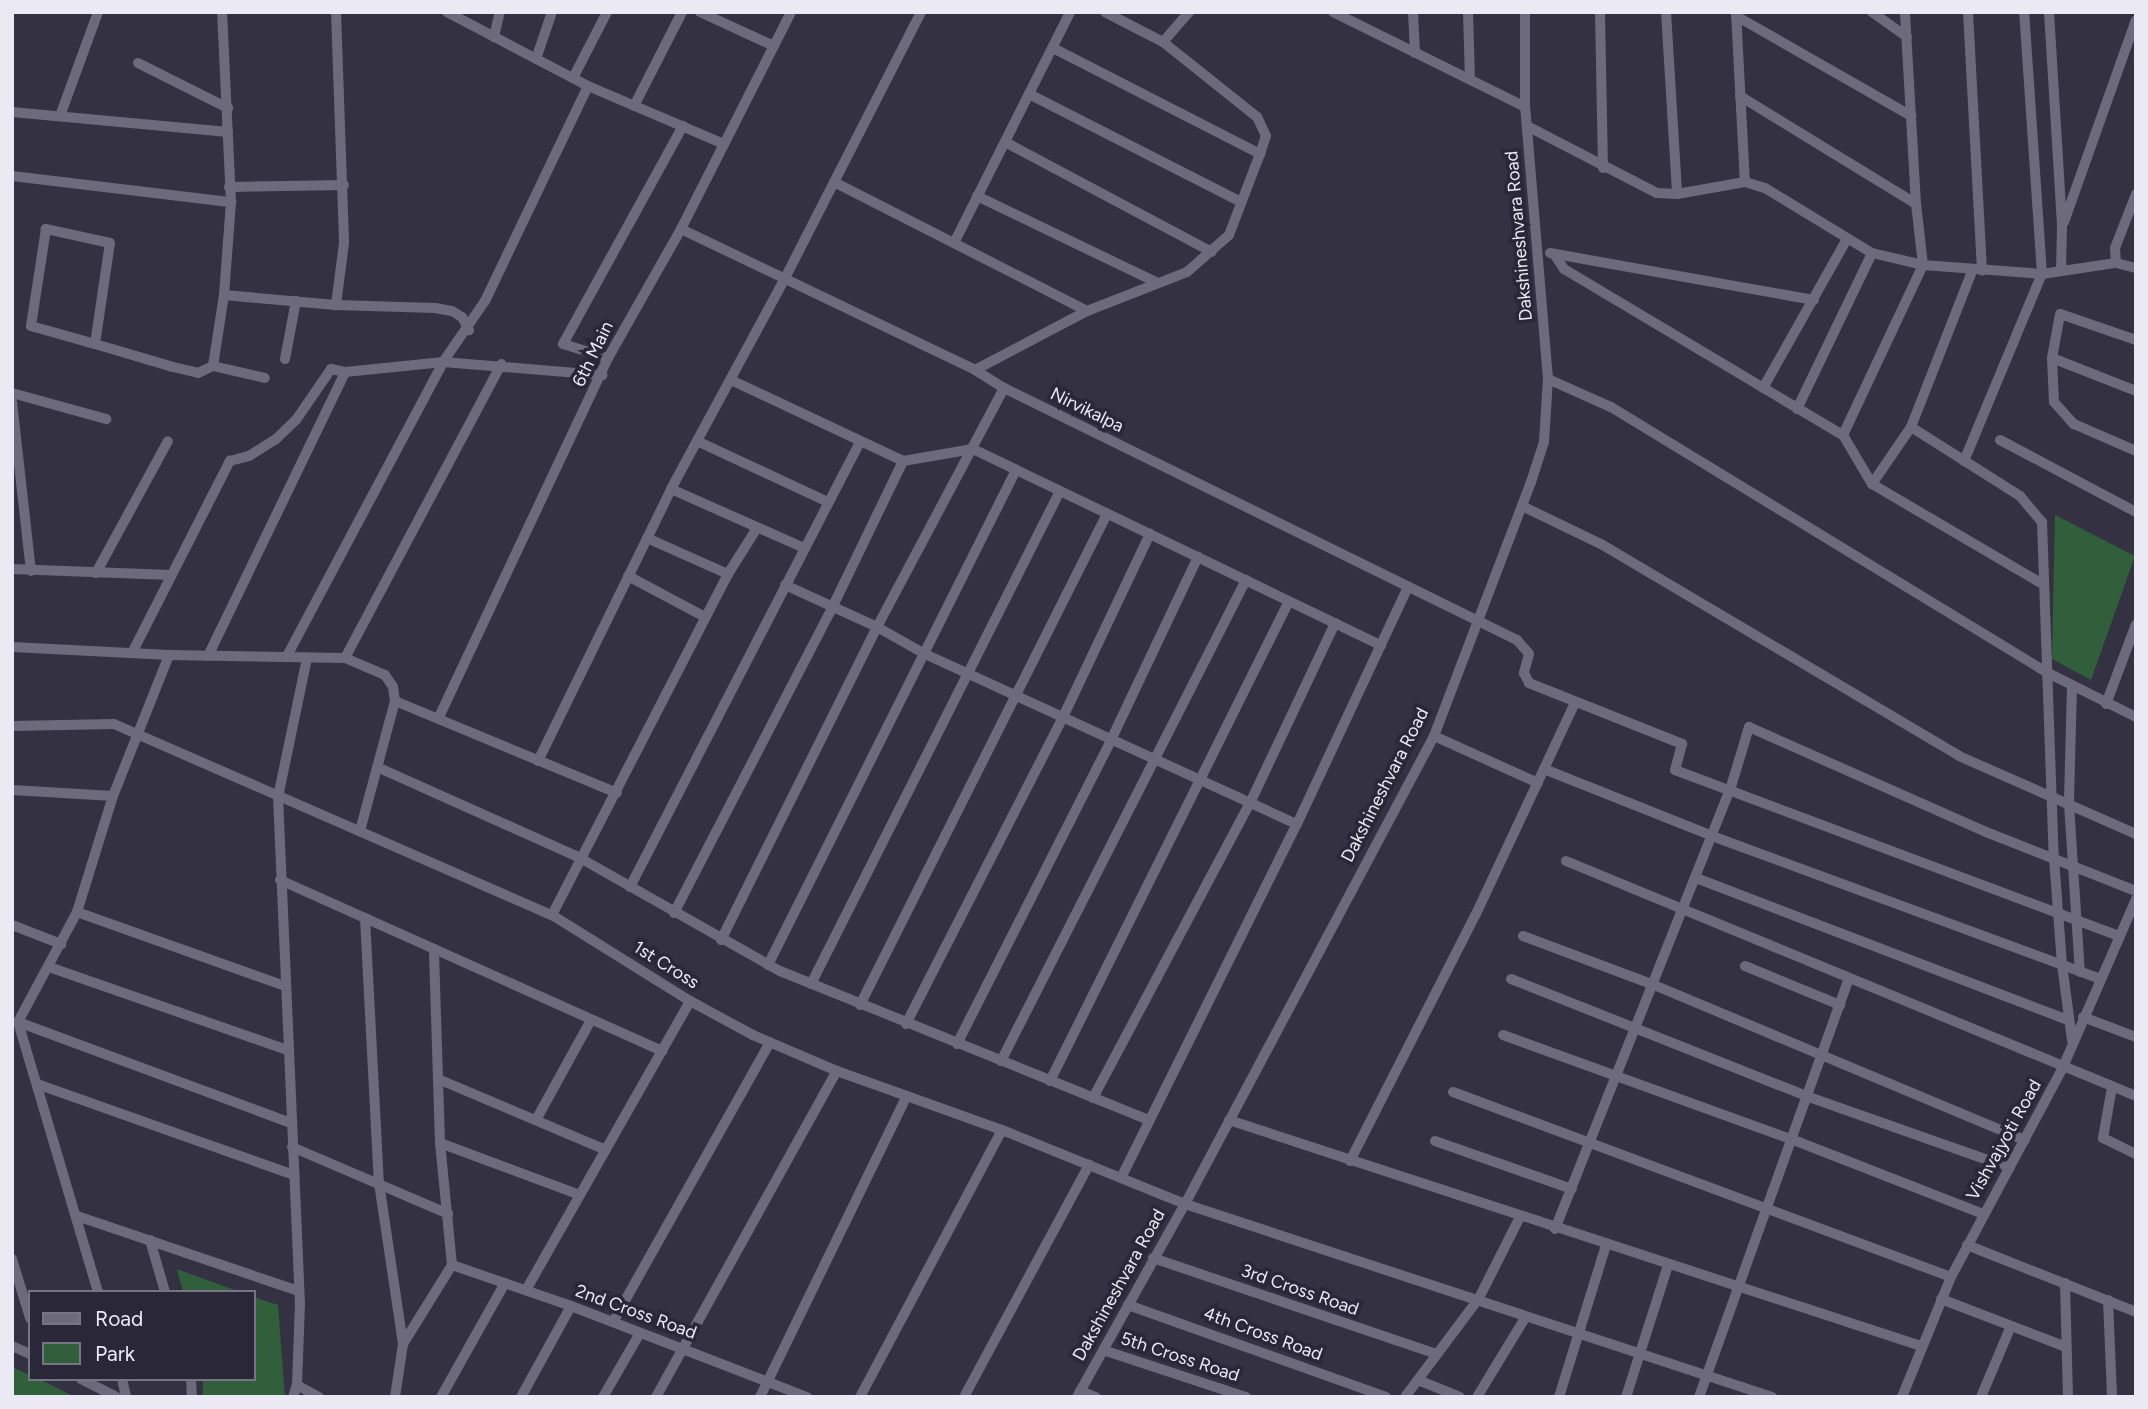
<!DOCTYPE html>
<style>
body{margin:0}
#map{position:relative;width:2148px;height:1409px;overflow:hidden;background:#343142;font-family:Figtree,sans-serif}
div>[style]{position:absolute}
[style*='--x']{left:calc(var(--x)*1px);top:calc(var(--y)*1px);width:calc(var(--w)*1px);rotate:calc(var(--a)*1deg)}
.green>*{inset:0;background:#315e3b}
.street>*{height:10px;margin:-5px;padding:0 5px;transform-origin:5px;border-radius:5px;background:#6e6a7e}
span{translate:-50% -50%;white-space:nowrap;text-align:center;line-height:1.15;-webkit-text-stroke:7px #2a2738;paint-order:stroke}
.street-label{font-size:18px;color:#ebe9f4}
.frame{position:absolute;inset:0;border:14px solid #ebe9f4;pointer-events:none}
.legend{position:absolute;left:28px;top:1290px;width:228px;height:91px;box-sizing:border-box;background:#2a2738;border:2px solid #777583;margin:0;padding:9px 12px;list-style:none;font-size:21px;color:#ebe9f4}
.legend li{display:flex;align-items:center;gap:14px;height:35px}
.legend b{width:35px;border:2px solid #777583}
</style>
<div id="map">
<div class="green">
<i style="clip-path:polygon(2055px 515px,2135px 556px,2091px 680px,2052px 659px)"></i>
<i style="clip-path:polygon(177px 1269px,240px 1292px,183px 1292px)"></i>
<i style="clip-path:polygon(254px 1297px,278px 1305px,285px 1397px,203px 1397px,203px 1379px,254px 1379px)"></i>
<i style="clip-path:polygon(12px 1367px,30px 1375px,30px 1379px,39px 1379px,75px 1397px,12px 1397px)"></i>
</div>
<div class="street">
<i style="--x:336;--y:12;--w:231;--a:88"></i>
<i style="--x:344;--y:243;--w:63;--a:97.4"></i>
<i style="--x:447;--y:12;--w:159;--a:27.7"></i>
<i style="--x:588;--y:86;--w:148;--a:23.1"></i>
<i style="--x:700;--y:12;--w:81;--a:24.7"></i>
<i style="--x:1333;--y:12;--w:214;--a:26.3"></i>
<i style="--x:1413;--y:12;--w:41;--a:87.2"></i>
<i style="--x:1468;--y:12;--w:67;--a:88.3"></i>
<i style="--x:1600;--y:12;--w:156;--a:88.9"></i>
<i style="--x:1666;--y:12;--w:182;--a:86.5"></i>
<i style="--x:1736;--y:12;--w:170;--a:87"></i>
<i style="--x:1872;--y:12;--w:43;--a:35.5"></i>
<i style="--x:1968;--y:12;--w:259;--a:86.9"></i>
<i style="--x:2049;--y:12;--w:214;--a:86.5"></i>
<i style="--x:2062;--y:226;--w:43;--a:91.3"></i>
<i style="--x:1736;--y:16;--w:202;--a:29.7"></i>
<i style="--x:494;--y:37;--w:26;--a:-77"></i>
<i style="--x:1163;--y:42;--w:40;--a:-49"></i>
<i style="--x:1053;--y:48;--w:233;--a:27.1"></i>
<i style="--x:536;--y:59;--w:50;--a:-71.2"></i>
<i style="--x:138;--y:63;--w:101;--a:26.6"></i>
<i style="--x:573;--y:78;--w:74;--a:-62.7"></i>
<i style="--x:1029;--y:94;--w:238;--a:27"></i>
<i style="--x:1740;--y:96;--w:206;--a:31.5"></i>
<i style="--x:634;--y:106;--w:106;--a:-62.9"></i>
<i style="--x:12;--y:112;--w:217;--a:5.3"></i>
<i style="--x:60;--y:116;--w:111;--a:-69.9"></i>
<i style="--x:1527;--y:126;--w:146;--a:27.3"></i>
<i style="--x:1657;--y:193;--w:20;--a:3"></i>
<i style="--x:1677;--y:194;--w:69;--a:-10"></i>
<i style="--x:1745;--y:182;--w:21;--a:17"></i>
<i style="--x:1765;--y:188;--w:125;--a:31.3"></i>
<i style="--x:1872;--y:253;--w:52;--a:13.2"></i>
<i style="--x:1923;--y:265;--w:119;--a:4.3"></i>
<i style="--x:2042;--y:274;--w:75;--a:-8.5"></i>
<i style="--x:2116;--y:263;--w:21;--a:14"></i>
<i style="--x:1005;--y:142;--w:234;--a:28"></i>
<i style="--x:12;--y:176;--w:221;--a:6.8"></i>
<i style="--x:834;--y:182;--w:284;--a:27"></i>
<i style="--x:229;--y:187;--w:115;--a:-1"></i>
<i style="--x:977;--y:196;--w:199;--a:25.7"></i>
<i style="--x:2064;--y:222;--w:214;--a:-70.4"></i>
<i style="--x:681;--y:229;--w:326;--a:25.6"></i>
<i style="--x:975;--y:370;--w:34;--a:32"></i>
<i style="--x:1004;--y:388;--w:572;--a:26.16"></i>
<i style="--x:1517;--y:640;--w:18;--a:49"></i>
<i style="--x:1529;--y:654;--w:20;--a:105"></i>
<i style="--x:1524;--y:673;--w:11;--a:63"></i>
<i style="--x:1529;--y:683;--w:165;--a:21.7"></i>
<i style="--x:1682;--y:744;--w:27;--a:105"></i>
<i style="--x:1675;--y:770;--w:474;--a:20.5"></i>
<i style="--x:954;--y:243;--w:258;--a:-63.3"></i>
<i style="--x:1550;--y:253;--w:268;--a:10.1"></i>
<i style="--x:1554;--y:254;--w:18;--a:56"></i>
<i style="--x:1564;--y:269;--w:325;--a:30.8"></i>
<i style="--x:1843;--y:435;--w:57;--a:59.4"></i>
<i style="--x:1872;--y:484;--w:199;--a:30.4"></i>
<i style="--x:2116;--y:263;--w:15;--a:-94"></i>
<i style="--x:2115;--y:248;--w:58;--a:-68.7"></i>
<i style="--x:224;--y:295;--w:112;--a:5.1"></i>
<i style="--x:336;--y:305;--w:99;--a:1.7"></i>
<i style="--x:435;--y:308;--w:17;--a:10"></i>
<i style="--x:452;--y:311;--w:12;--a:31"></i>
<i style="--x:462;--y:317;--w:15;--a:62"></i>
<i style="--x:2136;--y:340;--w:80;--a:-161.1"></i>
<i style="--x:2060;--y:314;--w:45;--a:100.3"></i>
<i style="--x:2052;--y:358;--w:44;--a:87.4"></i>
<i style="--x:2054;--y:402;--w:30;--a:48"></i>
<i style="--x:2074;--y:424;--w:68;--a:23.5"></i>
<i style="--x:95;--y:344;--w:102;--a:-81.6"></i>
<i style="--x:110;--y:243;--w:66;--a:-167.7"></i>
<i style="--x:46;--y:229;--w:98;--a:98.8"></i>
<i style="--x:31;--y:326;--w:66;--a:15.7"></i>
<i style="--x:95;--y:344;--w:81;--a:16.4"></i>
<i style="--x:173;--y:367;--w:26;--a:13"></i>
<i style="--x:198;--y:373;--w:17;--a:-25"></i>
<i style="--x:213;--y:366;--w:72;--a:-81.2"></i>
<i style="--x:224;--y:295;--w:93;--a:-85.7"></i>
<i style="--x:231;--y:202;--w:190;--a:-92.7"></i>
<i style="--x:608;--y:358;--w:47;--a:-162.7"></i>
<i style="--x:563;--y:344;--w:249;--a:-61.2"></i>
<i style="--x:2052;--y:358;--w:90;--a:21.4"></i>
<i style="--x:285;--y:359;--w:59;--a:-79.3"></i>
<i style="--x:213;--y:366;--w:53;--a:13"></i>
<i style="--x:975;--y:370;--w:127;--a:-27.8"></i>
<i style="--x:1087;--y:311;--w:107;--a:-21.3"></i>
<i style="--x:1187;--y:272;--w:56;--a:-41.4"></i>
<i style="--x:1229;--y:235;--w:87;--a:-69.1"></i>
<i style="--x:1260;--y:154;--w:19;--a:-72"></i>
<i style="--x:1266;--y:136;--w:21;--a:-115"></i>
<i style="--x:1257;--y:117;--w:120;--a:-141.4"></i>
<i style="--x:1163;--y:42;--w:65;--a:-152.7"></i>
<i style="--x:1548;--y:379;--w:69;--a:24"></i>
<i style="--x:1611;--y:407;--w:512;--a:31.33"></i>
<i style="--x:2048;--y:673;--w:98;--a:26.6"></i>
<i style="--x:731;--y:380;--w:190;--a:25.2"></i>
<i style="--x:903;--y:461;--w:71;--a:-9.7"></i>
<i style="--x:973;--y:449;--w:453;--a:25.7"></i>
<i style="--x:1763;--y:388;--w:171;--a:-60.6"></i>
<i style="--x:12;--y:393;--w:98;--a:15.5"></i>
<i style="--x:12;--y:402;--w:170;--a:83.6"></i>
<i style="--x:1797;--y:409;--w:173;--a:-64.3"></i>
<i style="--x:1911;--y:427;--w:129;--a:32.3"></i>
<i style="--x:2020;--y:496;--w:34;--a:50"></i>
<i style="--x:2042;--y:522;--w:336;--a:88"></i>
<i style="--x:2054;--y:858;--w:106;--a:85.7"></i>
<i style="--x:2062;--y:964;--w:77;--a:82.5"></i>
<i style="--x:1843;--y:435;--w:188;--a:-64.8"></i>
<i style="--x:1923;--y:265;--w:61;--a:-96.5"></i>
<i style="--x:1916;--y:204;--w:192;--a:-93.3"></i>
<i style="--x:2000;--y:440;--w:154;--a:27.9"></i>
<i style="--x:697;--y:441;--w:145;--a:25"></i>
<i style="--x:1964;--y:461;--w:203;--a:-67.4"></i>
<i style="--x:2042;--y:274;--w:263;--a:-93.9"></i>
<i style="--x:1872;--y:484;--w:69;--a:-55.6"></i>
<i style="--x:1911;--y:427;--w:168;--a:-68.6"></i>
<i style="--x:671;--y:489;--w:145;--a:23.9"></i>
<i style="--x:1522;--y:506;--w:88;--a:25.7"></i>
<i style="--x:1601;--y:544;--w:416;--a:30.6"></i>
<i style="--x:1959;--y:756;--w:193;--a:23.8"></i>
<i style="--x:647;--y:538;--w:89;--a:24"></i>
<i style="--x:12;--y:569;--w:159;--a:2.2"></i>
<i style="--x:96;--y:573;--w:150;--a:-61.4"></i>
<i style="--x:628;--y:576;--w:87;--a:28"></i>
<i style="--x:785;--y:585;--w:101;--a:24.5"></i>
<i style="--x:877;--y:627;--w:55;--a:29.4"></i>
<i style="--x:925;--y:654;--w:409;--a:24.6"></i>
<i style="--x:12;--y:647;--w:157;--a:2.9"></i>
<i style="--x:169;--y:655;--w:176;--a:1"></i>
<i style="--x:345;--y:658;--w:43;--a:23"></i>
<i style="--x:385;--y:675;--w:14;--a:56"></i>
<i style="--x:393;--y:687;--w:14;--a:82"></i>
<i style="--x:395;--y:701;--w:135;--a:105.1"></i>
<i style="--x:132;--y:653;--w:216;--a:-63"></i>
<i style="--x:230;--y:461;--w:20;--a:-15"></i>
<i style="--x:249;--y:456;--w:31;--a:-32"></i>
<i style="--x:275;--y:440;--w:29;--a:-44"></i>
<i style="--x:296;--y:420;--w:62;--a:-55.5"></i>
<i style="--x:331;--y:369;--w:14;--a:12"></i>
<i style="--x:208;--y:656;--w:315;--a:-64.2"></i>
<i style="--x:345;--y:372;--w:99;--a:-5.8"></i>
<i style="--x:443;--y:362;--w:160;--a:4.7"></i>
<i style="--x:287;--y:656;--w:333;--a:-62"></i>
<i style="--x:443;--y:362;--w:74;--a:-55.5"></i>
<i style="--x:485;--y:301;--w:238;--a:-64.4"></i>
<i style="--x:345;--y:658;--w:333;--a:-62"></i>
<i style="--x:2072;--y:686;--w:118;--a:91.5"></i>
<i style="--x:2069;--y:804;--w:168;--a:86.3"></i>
<i style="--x:395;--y:701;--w:240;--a:22.5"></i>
<i style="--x:2106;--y:704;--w:85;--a:-69.4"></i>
<i style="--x:439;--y:717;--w:397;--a:-64.8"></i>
<i style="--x:608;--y:358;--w:148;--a:-60.5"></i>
<i style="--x:681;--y:229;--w:243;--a:-63.1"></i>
<i style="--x:12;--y:726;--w:102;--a:-1.1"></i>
<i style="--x:114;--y:724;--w:478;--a:23.6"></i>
<i style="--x:552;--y:915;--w:163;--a:31.9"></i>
<i style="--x:690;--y:1001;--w:72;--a:28.4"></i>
<i style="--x:753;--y:1035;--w:91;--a:23.2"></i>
<i style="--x:837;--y:1071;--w:175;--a:19.7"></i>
<i style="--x:1002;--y:1130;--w:197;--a:22"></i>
<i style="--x:1185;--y:1204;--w:618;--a:18.2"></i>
<i style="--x:1434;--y:736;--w:114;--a:24.3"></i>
<i style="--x:538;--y:761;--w:303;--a:-63.9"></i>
<i style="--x:671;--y:489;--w:238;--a:-61.6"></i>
<i style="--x:784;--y:280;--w:301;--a:-62.9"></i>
<i style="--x:377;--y:767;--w:222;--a:24.1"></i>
<i style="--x:580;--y:858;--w:230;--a:29.5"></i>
<i style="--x:780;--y:971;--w:398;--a:22"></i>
<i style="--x:1544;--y:769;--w:181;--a:21.7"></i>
<i style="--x:1712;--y:836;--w:414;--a:20.2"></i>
<i style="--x:12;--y:790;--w:101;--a:3.4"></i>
<i style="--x:1566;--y:861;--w:617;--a:22.41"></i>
<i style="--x:1696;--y:878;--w:398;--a:20.9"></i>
<i style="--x:280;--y:880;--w:419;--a:24.1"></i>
<i style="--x:630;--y:887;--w:501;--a:-62.67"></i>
<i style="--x:77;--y:912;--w:221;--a:19.6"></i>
<i style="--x:674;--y:913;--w:343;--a:-62.6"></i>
<i style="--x:832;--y:608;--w:163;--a:-64.2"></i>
<i style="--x:552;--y:915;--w:384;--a:-62.7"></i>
<i style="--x:728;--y:574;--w:54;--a:-57.8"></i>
<i style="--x:365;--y:918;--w:265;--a:87"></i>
<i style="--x:379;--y:1183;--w:163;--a:81.5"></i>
<i style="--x:403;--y:1344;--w:54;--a:98.6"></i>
<i style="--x:12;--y:925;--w:53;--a:21.2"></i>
<i style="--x:1523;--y:936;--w:140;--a:20.5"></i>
<i style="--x:1654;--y:985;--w:402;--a:22.7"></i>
<i style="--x:721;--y:940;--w:350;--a:-63.5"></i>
<i style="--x:877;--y:627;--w:271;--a:-62"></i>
<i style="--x:768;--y:965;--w:554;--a:-63.39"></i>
<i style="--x:1745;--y:966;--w:103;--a:22.3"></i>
<i style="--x:49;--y:967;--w:253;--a:19.2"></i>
<i style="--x:1511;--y:979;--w:317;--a:21.6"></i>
<i style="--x:1806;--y:1096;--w:216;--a:19.4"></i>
<i style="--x:811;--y:984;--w:552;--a:-63.2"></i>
<i style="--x:860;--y:1005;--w:550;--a:-63.3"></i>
<i style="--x:2083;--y:1017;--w:57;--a:20.7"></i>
<i style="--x:18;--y:1022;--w:291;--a:20.3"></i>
<i style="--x:906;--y:1024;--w:345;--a:-62.9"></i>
<i style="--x:1063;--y:717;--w:203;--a:-64.6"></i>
<i style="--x:1503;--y:1035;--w:306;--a:19.9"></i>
<i style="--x:1791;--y:1139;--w:206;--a:21.3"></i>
<i style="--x:957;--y:1044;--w:341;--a:-63.1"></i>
<i style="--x:1111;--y:740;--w:203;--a:-64.6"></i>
<i style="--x:1001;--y:1061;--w:540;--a:-63.01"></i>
<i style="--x:438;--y:1079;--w:182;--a:22.9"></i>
<i style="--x:1050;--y:1081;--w:536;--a:-63.53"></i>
<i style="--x:37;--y:1084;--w:273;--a:19.5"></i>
<i style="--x:2112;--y:1087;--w:52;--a:100"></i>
<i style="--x:2103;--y:1138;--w:37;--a:26"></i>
<i style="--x:1453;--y:1092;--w:531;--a:20.38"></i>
<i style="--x:1093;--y:1098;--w:334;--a:-62"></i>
<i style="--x:1250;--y:803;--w:199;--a:-64.7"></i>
<i style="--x:536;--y:1120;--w:114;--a:-61.2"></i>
<i style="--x:1229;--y:1120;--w:728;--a:18.09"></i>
<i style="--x:1435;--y:1141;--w:145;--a:19.3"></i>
<i style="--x:440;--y:1143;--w:149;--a:20.4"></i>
<i style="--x:292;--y:1147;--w:170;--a:23.2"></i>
<i style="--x:1350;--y:1161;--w:277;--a:-63"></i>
<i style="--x:1476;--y:914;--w:233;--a:-64.9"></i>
<i style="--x:1121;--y:1178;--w:395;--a:-63.6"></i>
<i style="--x:1297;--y:824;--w:262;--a:-64.9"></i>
<i style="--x:77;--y:1216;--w:234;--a:18.7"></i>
<i style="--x:1555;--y:1229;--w:473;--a:-68.3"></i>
<i style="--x:1730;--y:790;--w:66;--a:-73.2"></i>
<i style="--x:1749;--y:727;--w:259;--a:23.9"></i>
<i style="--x:1986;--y:832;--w:161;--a:21.5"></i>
<i style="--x:150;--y:1240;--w:54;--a:73.9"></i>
<i style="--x:1967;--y:1245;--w:182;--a:21.6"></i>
<i style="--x:1153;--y:1258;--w:299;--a:18.7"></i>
<i style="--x:12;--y:1259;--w:62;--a:73"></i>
<i style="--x:452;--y:1265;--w:126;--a:19"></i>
<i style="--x:571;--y:1306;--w:253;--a:21.1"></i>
<i style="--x:2065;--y:1283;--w:114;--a:88.5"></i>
<i style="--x:526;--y:1290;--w:332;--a:-60.4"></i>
<i style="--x:98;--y:1292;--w:282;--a:-106.5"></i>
<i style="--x:18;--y:1022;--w:125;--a:-61.8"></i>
<i style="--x:77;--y:912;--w:121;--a:-72.8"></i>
<i style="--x:113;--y:796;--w:152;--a:-68.3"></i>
<i style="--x:1941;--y:1299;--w:134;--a:21"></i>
<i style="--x:2108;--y:1300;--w:97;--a:87.6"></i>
<i style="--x:1128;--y:1305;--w:274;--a:19.6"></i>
<i style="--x:613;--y:1322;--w:321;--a:-60.7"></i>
<i style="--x:403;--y:1344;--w:93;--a:-58.2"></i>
<i style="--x:452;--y:1265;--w:123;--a:-95.6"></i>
<i style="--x:440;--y:1143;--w:194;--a:-91.8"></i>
<i style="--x:12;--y:1346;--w:20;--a:24"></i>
<i style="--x:1103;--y:1350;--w:151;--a:18.2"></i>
<i style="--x:81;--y:1379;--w:40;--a:26.6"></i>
<i style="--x:122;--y:1379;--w:18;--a:77"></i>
<i style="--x:191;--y:1379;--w:18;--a:87"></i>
<i style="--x:1418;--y:1380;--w:45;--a:22"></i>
<i style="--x:297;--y:1385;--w:25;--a:29"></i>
<i style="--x:1080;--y:1391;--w:17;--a:21"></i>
<i style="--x:293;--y:1397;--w:13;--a:-72"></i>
<i style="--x:297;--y:1385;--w:81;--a:-87.9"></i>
<i style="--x:300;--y:1304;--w:507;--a:-92.48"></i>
<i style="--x:278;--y:797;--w:142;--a:-78.2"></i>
<i style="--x:441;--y:1397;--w:131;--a:-60.7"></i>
<i style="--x:521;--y:1397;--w:104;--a:-61.2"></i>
<i style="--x:603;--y:1397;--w:74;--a:-60"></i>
<i style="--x:656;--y:1397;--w:373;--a:-61"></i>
<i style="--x:760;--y:1397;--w:334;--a:-64"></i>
<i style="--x:860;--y:1397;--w:302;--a:-62"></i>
<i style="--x:964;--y:1397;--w:264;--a:-61.7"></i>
<i style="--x:1077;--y:1397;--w:221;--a:-60.8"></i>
<i style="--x:1185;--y:1204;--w:530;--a:-61.98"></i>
<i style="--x:1434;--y:736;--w:272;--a:-69.1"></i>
<i style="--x:1531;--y:482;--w:42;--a:-72"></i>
<i style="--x:1544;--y:442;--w:63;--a:-86.4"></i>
<i style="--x:1548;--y:379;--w:273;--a:-94.8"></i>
<i style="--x:1525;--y:107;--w:95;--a:-90"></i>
<i style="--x:1405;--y:1397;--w:124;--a:-53.2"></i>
<i style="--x:1479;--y:1298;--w:91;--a:-63.2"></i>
<i style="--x:1477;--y:1397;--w:92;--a:-58.7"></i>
<i style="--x:1559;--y:1397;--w:159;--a:-72.8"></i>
<i style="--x:1626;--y:1397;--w:139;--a:-72.3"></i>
<i style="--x:1699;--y:1397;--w:444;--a:-70.3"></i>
<i style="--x:1902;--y:1397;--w:130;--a:-67.8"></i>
<i style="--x:1951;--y:1277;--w:238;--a:-61.9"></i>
<i style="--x:2063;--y:1067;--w:183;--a:-66.5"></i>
<i style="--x:1981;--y:1397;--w:77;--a:-67.1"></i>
</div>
<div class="street-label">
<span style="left:1519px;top:236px;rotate:-95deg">Dakshineshvara Road</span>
<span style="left:593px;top:354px;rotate:-64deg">6th Main</span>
<span style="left:1087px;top:410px;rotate:26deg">Nirvikalpa</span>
<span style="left:1385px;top:785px;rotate:-63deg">Dakshineshvara Road</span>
<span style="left:666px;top:965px;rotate:32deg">1st Cross</span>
<span style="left:2004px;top:1140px;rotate:-61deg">Vishvajyoti Road</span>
<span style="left:1119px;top:1285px;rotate:-61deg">Dakshineshvara Road</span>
<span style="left:1300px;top:1290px;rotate:19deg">3rd Cross Road</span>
<span style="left:636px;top:1312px;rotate:20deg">2nd Cross Road</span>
<span style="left:1263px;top:1334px;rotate:20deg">4th Cross Road</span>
<span style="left:1180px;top:1357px;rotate:18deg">5th Cross Road</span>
</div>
<div class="frame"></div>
<ul class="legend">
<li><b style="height:9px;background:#6e6a7e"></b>Road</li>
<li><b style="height:19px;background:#315e3b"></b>Park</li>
</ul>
</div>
